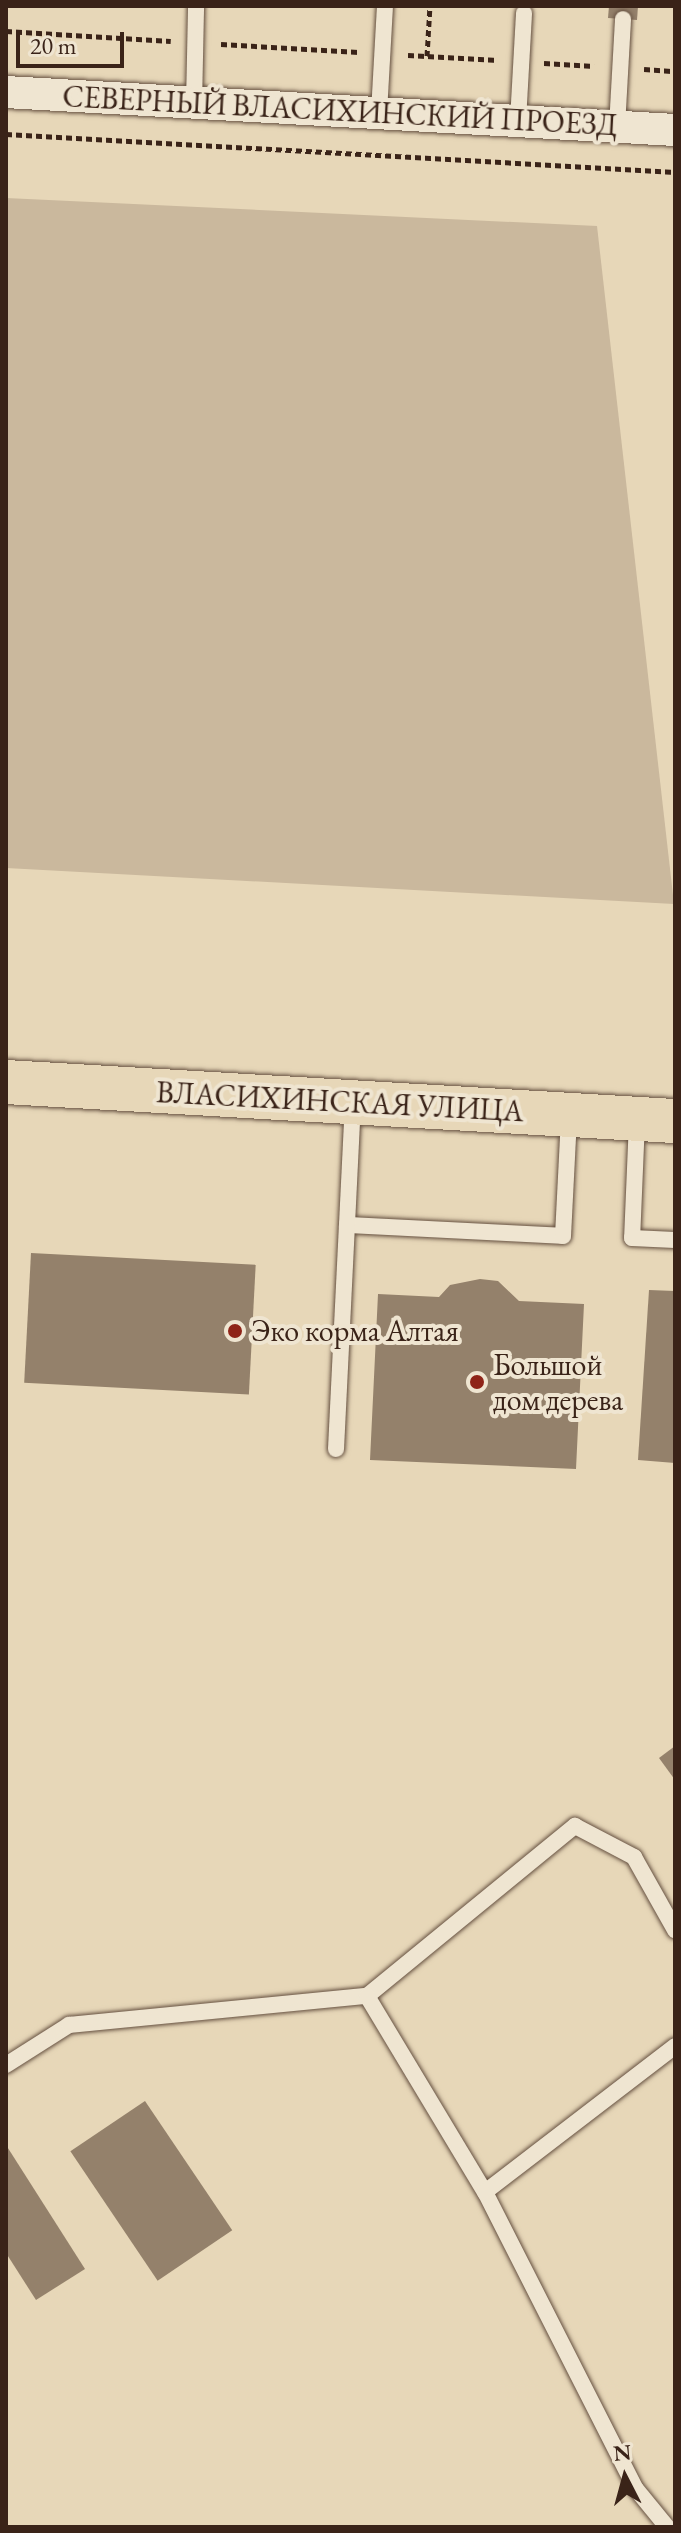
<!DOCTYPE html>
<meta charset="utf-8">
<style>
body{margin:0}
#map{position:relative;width:681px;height:2533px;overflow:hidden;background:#e7d7b8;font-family:"EB Garamond",serif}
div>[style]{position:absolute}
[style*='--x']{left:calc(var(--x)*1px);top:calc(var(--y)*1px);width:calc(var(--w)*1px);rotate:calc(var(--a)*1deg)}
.green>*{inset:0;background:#cab89d}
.building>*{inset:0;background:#94816b;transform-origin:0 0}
.path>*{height:5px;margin-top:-2.5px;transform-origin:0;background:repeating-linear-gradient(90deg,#3a2318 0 6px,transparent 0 10px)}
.roads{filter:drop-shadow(0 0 2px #655040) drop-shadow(0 0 2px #655040)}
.service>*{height:16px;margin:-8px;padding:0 8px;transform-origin:8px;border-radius:8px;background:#efe5d1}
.minor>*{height:32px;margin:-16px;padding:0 16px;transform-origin:16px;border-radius:16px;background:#efe5d1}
.trunk>*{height:44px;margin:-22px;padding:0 22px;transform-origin:22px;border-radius:22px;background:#e7d7b8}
.dots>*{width:22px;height:22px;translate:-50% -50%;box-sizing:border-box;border:4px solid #efe5d1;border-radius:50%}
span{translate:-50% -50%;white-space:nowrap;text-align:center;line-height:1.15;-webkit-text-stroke:8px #efe5d1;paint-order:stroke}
.street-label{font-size:30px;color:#3a2318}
.poi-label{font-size:30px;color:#3a2318}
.left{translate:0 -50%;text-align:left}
.frame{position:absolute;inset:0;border:8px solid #3a2318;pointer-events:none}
.north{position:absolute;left:585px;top:2437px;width:80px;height:80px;-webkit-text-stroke:6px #efe5d1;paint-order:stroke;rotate:354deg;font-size:22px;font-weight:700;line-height:32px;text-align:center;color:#3a2318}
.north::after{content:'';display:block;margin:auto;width:28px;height:36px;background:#3a2318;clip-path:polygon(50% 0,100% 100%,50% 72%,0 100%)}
.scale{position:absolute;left:16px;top:32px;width:108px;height:36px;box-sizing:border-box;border:4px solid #3a2318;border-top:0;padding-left:10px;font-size:24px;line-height:28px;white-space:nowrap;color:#3a2318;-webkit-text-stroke:6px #efe5d1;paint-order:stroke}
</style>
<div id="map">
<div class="green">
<i style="clip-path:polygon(6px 198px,597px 226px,674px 904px,6px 868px)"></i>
</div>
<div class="building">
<i style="clip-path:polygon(609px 6px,638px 6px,637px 20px,608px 18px)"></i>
<i style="left:31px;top:1253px;width:225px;height:130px;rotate:3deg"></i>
<i style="clip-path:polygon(480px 1279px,498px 1281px,519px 1301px,584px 1304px,576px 1469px,370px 1460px,378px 1294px,439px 1297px,450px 1285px)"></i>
<i style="clip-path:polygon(649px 1290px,675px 1291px,675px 1463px,638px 1460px)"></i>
<i style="clip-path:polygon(675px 1746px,675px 1780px,659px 1758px)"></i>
<i style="left:145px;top:2101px;width:156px;height:90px;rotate:56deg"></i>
<i style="clip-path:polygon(6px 2145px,85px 2269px,36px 2300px,6px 2253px)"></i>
</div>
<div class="path">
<i style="--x:6;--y:31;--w:165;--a:3.5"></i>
<i style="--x:221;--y:44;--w:138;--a:3.3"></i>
<i style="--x:408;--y:55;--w:90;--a:3.2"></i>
<i style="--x:427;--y:56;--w:50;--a:-86.6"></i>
<i style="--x:544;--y:63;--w:50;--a:3.4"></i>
<i style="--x:644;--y:69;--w:31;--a:4"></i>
<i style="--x:6;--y:134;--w:670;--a:3.25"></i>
</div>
<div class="roads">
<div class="service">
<i style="--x:194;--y:105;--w:99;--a:-88.8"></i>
<i style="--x:379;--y:113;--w:107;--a:-86.8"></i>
<i style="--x:518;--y:121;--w:108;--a:-86.8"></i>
<i style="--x:617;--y:127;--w:108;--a:-86.8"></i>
<i style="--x:637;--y:1121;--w:117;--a:92.4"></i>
<i style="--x:632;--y:1238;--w:43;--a:2.7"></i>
<i style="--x:347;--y:1225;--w:216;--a:2.9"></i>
<i style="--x:563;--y:1236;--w:118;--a:-87.1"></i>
<i style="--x:336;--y:1449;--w:345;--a:-87.2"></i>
<i style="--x:367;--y:1996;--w:269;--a:-39.3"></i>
<i style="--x:575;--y:1826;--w:67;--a:27.7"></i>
<i style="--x:634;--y:1857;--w:84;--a:60.7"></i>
<i style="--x:6;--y:2065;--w:75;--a:-32.4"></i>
<i style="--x:69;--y:2025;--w:299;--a:-5.6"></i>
<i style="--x:367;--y:1996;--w:229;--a:59"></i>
<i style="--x:485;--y:2192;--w:333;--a:63.1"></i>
<i style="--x:636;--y:2489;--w:49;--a:50.8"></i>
<i style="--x:485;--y:2192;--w:240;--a:-37.5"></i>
</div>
<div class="minor">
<i style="--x:6;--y:92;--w:670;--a:3.25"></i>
</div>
<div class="trunk">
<i style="--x:6;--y:1082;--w:670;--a:3.34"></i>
</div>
</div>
<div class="dots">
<i style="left:235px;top:1331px;background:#8f2418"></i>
<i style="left:477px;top:1382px;background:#8f2418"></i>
</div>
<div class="street-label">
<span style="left:340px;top:111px;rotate:3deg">СЕВЕРНЫЙ ВЛАСИХИНСКИЙ ПРОЕЗД</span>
<span style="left:340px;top:1102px;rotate:3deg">ВЛАСИХИНСКАЯ УЛИЦА</span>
</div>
<div class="poi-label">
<span class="left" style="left:251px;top:1331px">Эко корма Алтая</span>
<span class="left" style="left:493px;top:1382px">Большой<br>дом дерева</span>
</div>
<div class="frame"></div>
<div class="north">N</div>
<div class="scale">20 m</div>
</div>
